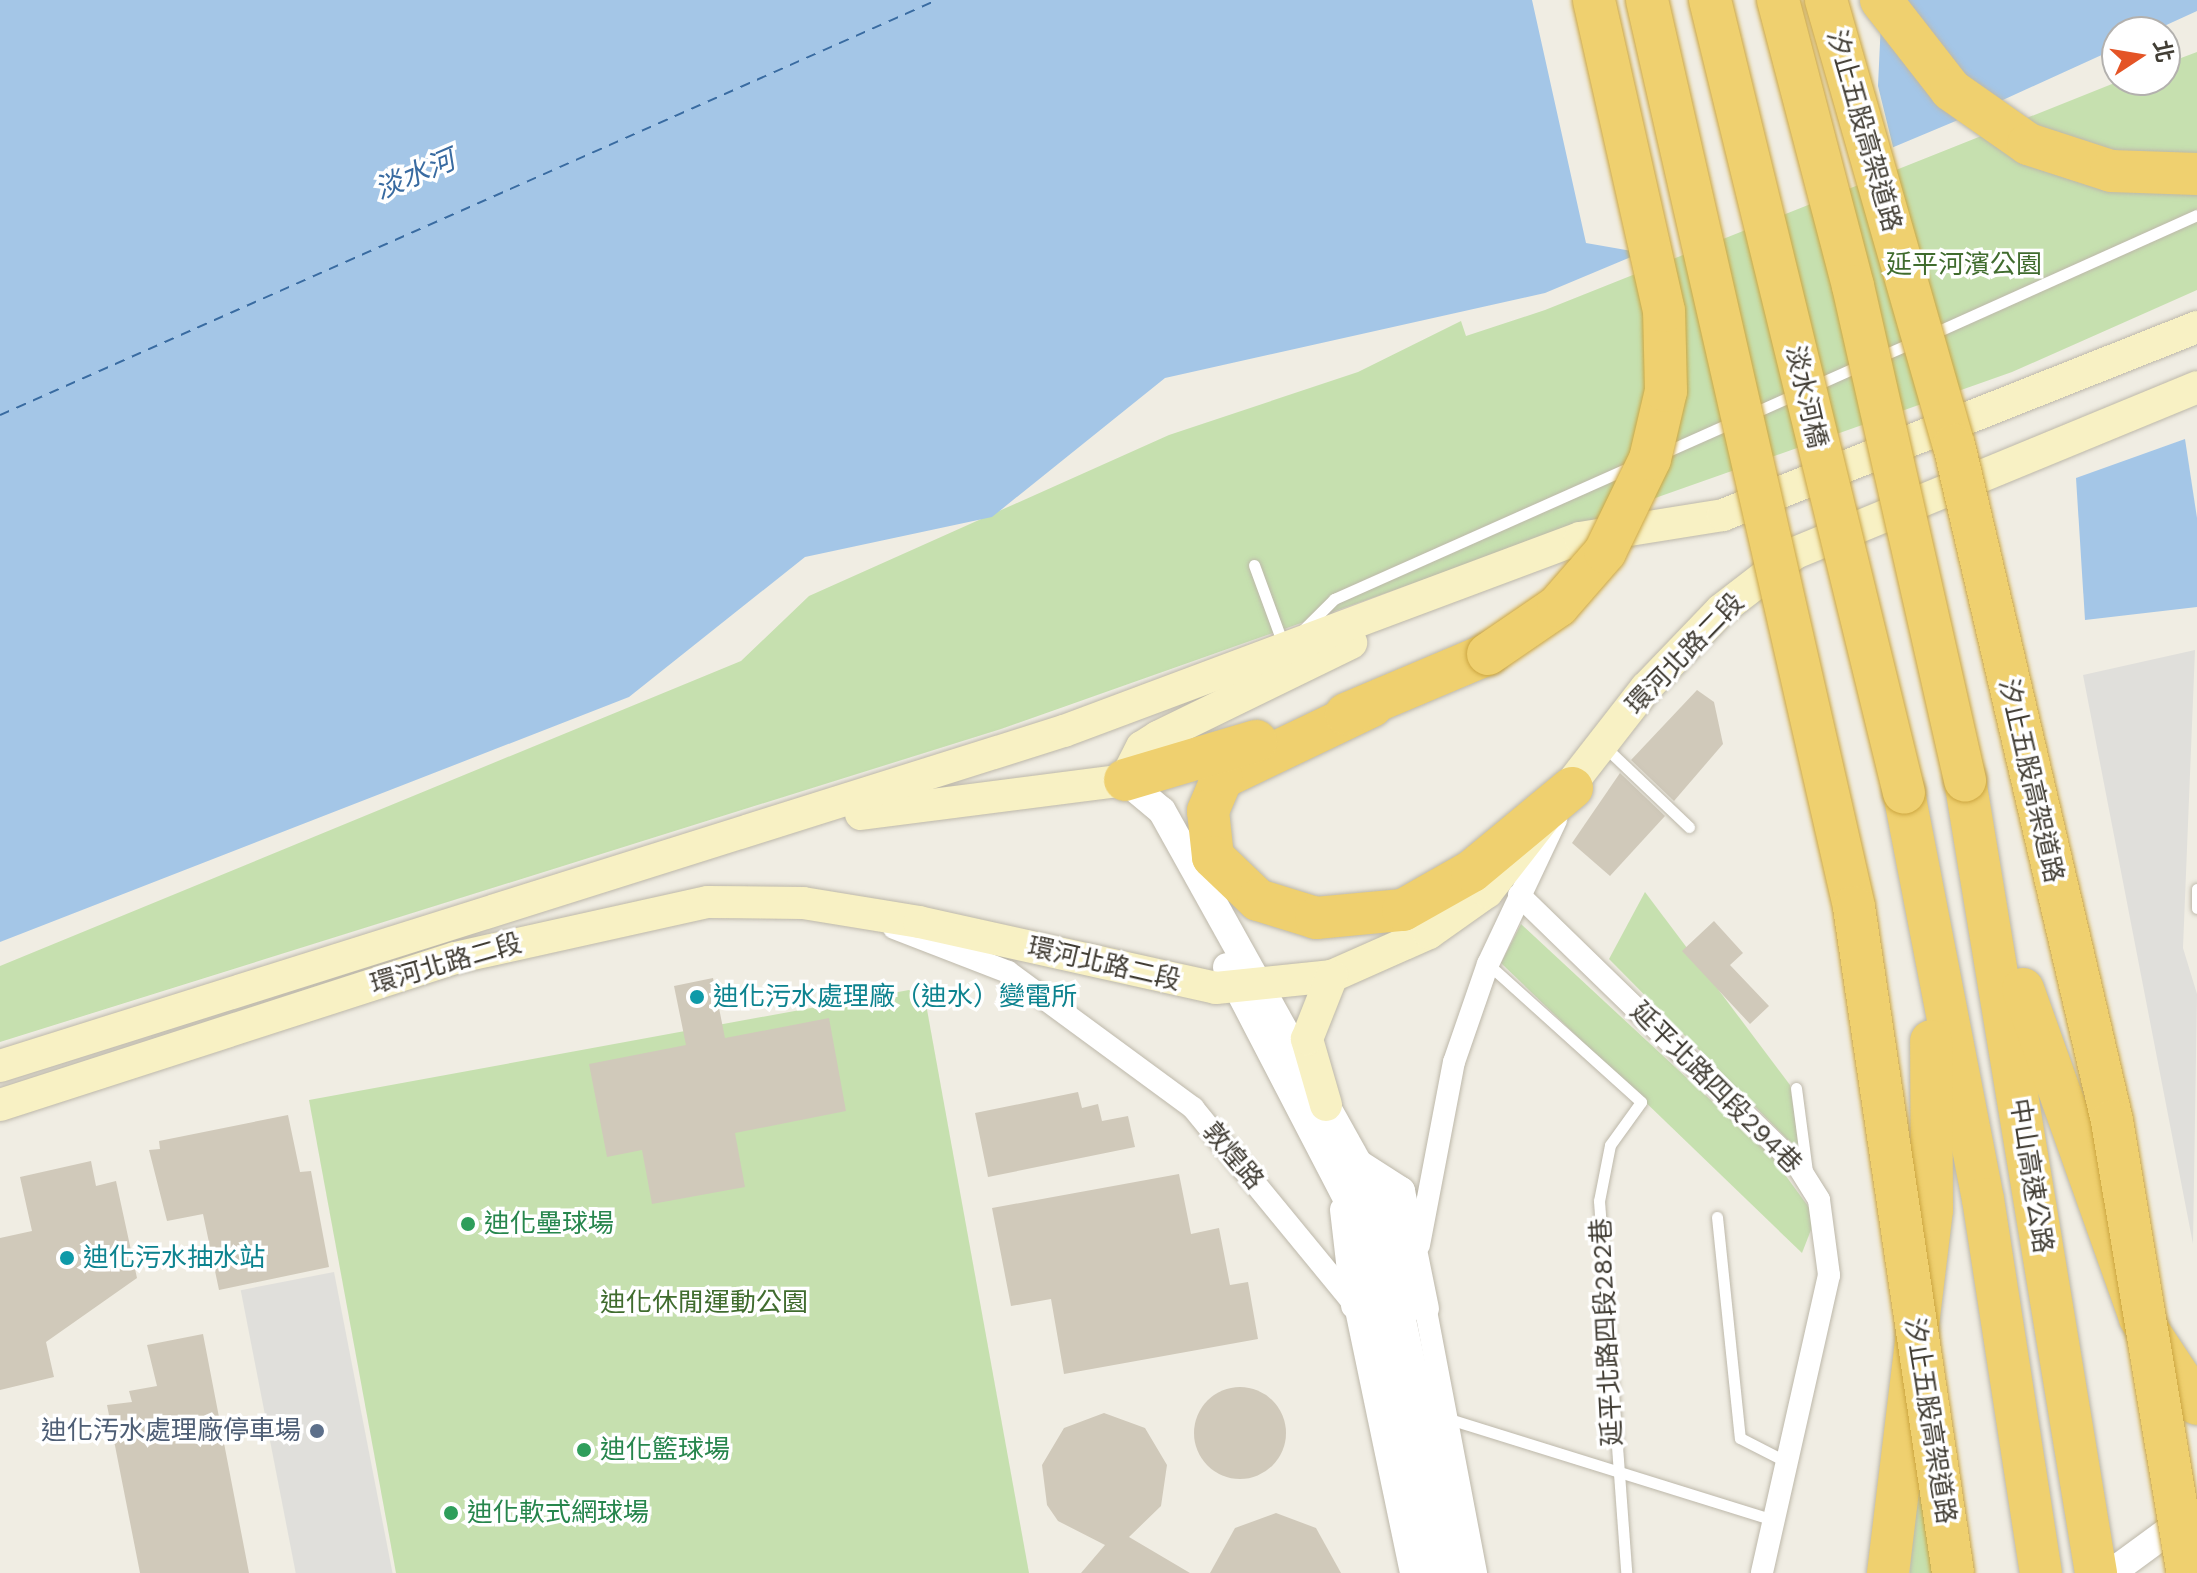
<!DOCTYPE html>
<meta charset="utf-8">
<style>
body{margin:0}
#map{position:relative;width:2197px;height:1573px;overflow:hidden;background:#f0ede3;font-family:"Work Sans","Noto Sans TC",sans-serif}
div>[style]{position:absolute}
[style*='--x']{left:calc(var(--x)*1px);top:calc(var(--y)*1px);width:calc(var(--w)*1px);rotate:calc(var(--a)*1deg)}
.green>*{inset:0;background:#c6e0af}
.parking>*{inset:0;background:#e0dfdb;transform-origin:0 0}
.water>*{inset:0;background:#a4c6e7}
.pier>*{inset:0;background:#f0ede3}
.ferry>*{height:2px;margin-top:-1px;transform-origin:0;background:repeating-linear-gradient(90deg,#396ba1 0 10px,transparent 0 18px)}
.building>*{inset:0;background:#d0c9ba}
.round{border-radius:50%}
.roads{filter:drop-shadow(0 0 2px #bdb8aa) drop-shadow(0 0 2px #bdb8aa)}
.service>*{height:11px;margin:-5.5px;padding:0 5.5px;transform-origin:5.5px;border-radius:5.5px;background:#fff}
.minor>*{height:22px;margin:-11px;padding:0 11px;transform-origin:11px;border-radius:11px;background:#fff}
.tertiary>*{height:28px;margin:-14px;padding:0 14px;transform-origin:14px;border-radius:14px;background:#fff}
.secondary>*{height:32px;margin:-16px;padding:0 16px;transform-origin:16px;border-radius:16px;background:#f8f1c4}
.motorway>*{height:42px;margin:-21px;padding:0 21px;transform-origin:21px;border-radius:21px;background:#efd06f}
.bridges{filter:drop-shadow(0 0 2px #cca641) drop-shadow(0 0 2px #cca641)}
.motorway-bridge>*{height:42px;margin:-21px;padding:0 21px;transform-origin:21px;border-radius:21px;background:#efd06f}
.dots>*{width:22px;height:22px;translate:-50% -50%;box-sizing:border-box;border:4px solid #fff;border-radius:50%}
span{translate:-50% -50%;white-space:nowrap;text-align:center;line-height:1.15;-webkit-text-stroke:7px #fff;paint-order:stroke}
.street-label{font-size:26px;color:#413d34}
.park-label{font-size:26px;color:#406c2e}
.culture-label{font-size:26px;color:#0d838f}
.left{translate:0 -50%;text-align:left}
.leisure-label{font-size:26px;color:#27864d}
.service-label{font-size:26px;color:#4e5e75}
.right{translate:-100% -50%;text-align:right}
.water-label{font-size:28px;color:#396ba1;font-style:italic}
.north{position:absolute;left:2101px;top:16px;width:80px;height:80px;box-sizing:border-box;background:#fff;border:2px solid #b3b1ae;border-radius:50%;rotate:78deg;font-size:22px;font-weight:700;line-height:32px;text-align:center;color:#413d34}
.north::after{content:'';display:block;margin:auto;width:28px;height:36px;background:#e45426;clip-path:polygon(50% 0,100% 100%,50% 72%,0 100%)}
</style>
<div id="map">
<div class="green">
<i style="clip-path:polygon(2197px 52px,2197px 290px,2012px 372px,1001px 729px,0 1042px,0 966px,741px 661px,809px 596px,1169px 435px,1358px 372px,1461px 321px,1466px 336px,1545px 310px,2122px 80px,2165px 80px,2165px 64px)"></i>
<i style="clip-path:polygon(1645px 892px,1790px 1085px,1800px 1152px,1609px 959px)"></i>
<i style="clip-path:polygon(1521px 924px,1772px 1157px,1816px 1217px,1802px 1253px,1501px 963px)"></i>
<i style="clip-path:polygon(909px 990px,926px 1004px,1029px 1573px,396px 1573px,309px 1100px)"></i>
<i style="clip-path:polygon(1927px 1454px,1945px 1573px,1910px 1573px,1912px 1518px)"></i>
</div>
<div class="parking">
<i style="clip-path:polygon(2195px 650px,2183px 948px,2197px 994px,2193px 1244px,2083px 675px)"></i>
<i style="left:334px;top:1272px;width:307px;height:95px;rotate:79deg"></i>
</div>
<div class="water">
<i style="clip-path:polygon(0 0,2197px 0,2197px 11px,2151px 32px,2117px 32px,2117px 48px,1970px 115px,1545px 293px,1165px 378px,992px 517px,805px 557px,629px 697px,0 942px)"></i>
<i style="clip-path:polygon(2185px 439px,2197px 518px,2197px 607px,2085px 620px,2076px 478px)"></i>
</div>
<div class="pier">
<i style="clip-path:polygon(1532px 0,1882px 0,1878px 86px,1894px 151px,1649px 254px,1586px 243px)"></i>
</div>
<div class="ferry">
<i style="--x:0;--y:415;--w:1025;--a:-23.89"></i>
</div>
<div class="building">
<i style="clip-path:polygon(1697px 690px,1714px 702px,1723px 744px,1674px 801px,1631px 760px)"></i>
<i style="clip-path:polygon(1620px 773px,1665px 816px,1610px 876px,1572px 843px)"></i>
<i style="clip-path:polygon(1714px 921px,1743px 953px,1730px 965px,1769px 1006px,1750px 1024px,1682px 951px)"></i>
<i style="clip-path:polygon(713px 978px,725px 1038px,829px 1018px,846px 1111px,735px 1133px,745px 1187px,652px 1204px,642px 1150px,607px 1157px,589px 1064px,686px 1045px,674px 986px)"></i>
<i style="clip-path:polygon(1078px 1092px,1082px 1108px,1098px 1104px,1102px 1121px,1128px 1116px,1135px 1147px,988px 1177px,975px 1113px)"></i>
<i style="clip-path:polygon(288px 1115px,300px 1172px,311px 1171px,329px 1267px,219px 1290px,203px 1214px,167px 1221px,149px 1150px,160px 1149px,159px 1141px)"></i>
<i style="clip-path:polygon(91px 1161px,96px 1186px,116px 1181px,137px 1278px,46px 1342px,54px 1377px,0 1390px,0 1238px,32px 1231px,20px 1177px)"></i>
<i style="clip-path:polygon(1179px 1174px,1191px 1234px,1219px 1228px,1230px 1285px,1248px 1282px,1258px 1339px,1064px 1374px,1051px 1299px,1011px 1306px,992px 1208px)"></i>
<i style="clip-path:polygon(203px 1334px,249px 1573px,140px 1573px,107px 1405px,132px 1402px,129px 1391px,157px 1386px,147px 1345px)"></i>
<i class="round" style="left:1194px;top:1387px;width:92px;height:92px"></i>
<i style="clip-path:polygon(1104px 1413px,1145px 1428px,1167px 1465px,1161px 1506px,1129px 1537px,1190px 1573px,1081px 1573px,1105px 1545px,1058px 1521px,1047px 1505px,1042px 1465px,1064px 1428px)"></i>
<i style="clip-path:polygon(1276px 1513px,1316px 1528px,1341px 1573px,1210px 1573px,1235px 1528px)"></i>
</div>
<div class="roads">
<div class="service">
<i style="--x:1932;--y:334;--w:290;--a:-24.2"></i>
<i style="--x:1877;--y:358;--w:43;--a:-23.6"></i>
<i style="--x:1749;--y:415;--w:123;--a:-24.1"></i>
<i style="--x:1661;--y:454;--w:79;--a:-24"></i>
<i style="--x:1254;--y:565;--w:87;--a:69.9"></i>
<i style="--x:1301;--y:632;--w:47;--a:-45"></i>
<i style="--x:1334;--y:599;--w:325;--a:-24"></i>
<i style="--x:1605;--y:747;--w:116;--a:43.6"></i>
<i style="--x:2197;--y:889;--w:19;--a:90"></i>
<i style="--x:1488;--y:964;--w:206;--a:42"></i>
<i style="--x:1641;--y:1102;--w:53;--a:125.8"></i>
<i style="--x:1610;--y:1145;--w:57;--a:101.1"></i>
<i style="--x:1599;--y:1201;--w:373;--a:85.8"></i>
<i style="--x:1796;--y:1088;--w:84;--a:82.5"></i>
<i style="--x:1717;--y:1217;--w:222;--a:84.1"></i>
<i style="--x:1740;--y:1438;--w:53;--a:27.1"></i>
<i style="--x:1446;--y:1418;--w:343;--a:17.3"></i>
</div>
<div class="minor">
<i style="--x:1519;--y:895;--w:389;--a:44.2"></i>
<i style="--x:1798;--y:1166;--w:40;--a:58"></i>
<i style="--x:1819;--y:1200;--w:76;--a:82.4"></i>
<i style="--x:1829;--y:1275;--w:305;--a:102.7"></i>
<i style="--x:894;--y:928;--w:122;--a:21.1"></i>
<i style="--x:1008;--y:972;--w:230;--a:36.3"></i>
<i style="--x:1193;--y:1108;--w:255;--a:50.6"></i>
<i style="--x:1355;--y:1305;--w:274;--a:78.2"></i>
<i style="--x:1419;--y:1245;--w:186;--a:-79.2"></i>
<i style="--x:1454;--y:1062;--w:104;--a:-70.9"></i>
<i style="--x:1488;--y:964;--w:159;--a:-64.7"></i>
<i style="--x:1423;--y:1295;--w:283;--a:79.2"></i>
</div>
<div class="tertiary">
<i style="--x:1125;--y:780;--w:48;--a:40"></i>
<i style="--x:1162;--y:811;--w:438;--a:60.9"></i>
<i style="--x:1375;--y:1194;--w:388;--a:77.9"></i>
<i style="--x:1227;--y:967;--w:300;--a:62.6"></i>
<i style="--x:1365;--y:1233;--w:347;--a:78.5"></i>
<i style="--x:1359;--y:1164;--w:50;--a:32.7"></i>
<i style="--x:1401;--y:1191;--w:120;--a:78.5"></i>
<i style="--x:1344;--y:1210;--w:96;--a:83.4"></i>
<i style="--x:2111;--y:1573;--w:98;--a:-36.3"></i>
</div>
<div class="secondary">
<i style="--x:861;--y:814;--w:266;--a:-7.3"></i>
<i style="--x:1125;--y:780;--w:37;--a:-63"></i>
<i style="--x:1142;--y:747;--w:19;--a:-32"></i>
<i style="--x:1158;--y:737;--w:215;--a:-26"></i>
<i style="--x:0;--y:1066;--w:1115;--a:-17.48"></i>
<i style="--x:1064;--y:731;--w:551;--a:-20.51"></i>
<i style="--x:1580;--y:538;--w:145;--a:-9.1"></i>
<i style="--x:1723;--y:515;--w:510;--a:-21.63"></i>
<i style="--x:0;--y:1105;--w:478;--a:-17.9"></i>
<i style="--x:455;--y:958;--w:259;--a:-12.5"></i>
<i style="--x:708;--y:902;--w:95;--a:0.6"></i>
<i style="--x:803;--y:903;--w:118;--a:9.3"></i>
<i style="--x:919;--y:922;--w:304;--a:12.5"></i>
<i style="--x:1216;--y:988;--w:117;--a:-5.9"></i>
<i style="--x:1332;--y:976;--w:106;--a:-23.9"></i>
<i style="--x:1429;--y:933;--w:71;--a:-35.3"></i>
<i style="--x:1487;--y:892;--w:259;--a:-52.1"></i>
<i style="--x:1646;--y:688;--w:108;--a:-46.1"></i>
<i style="--x:1721;--y:610;--w:93;--a:-37.6"></i>
<i style="--x:1795;--y:553;--w:435;--a:-22.4"></i>
<i style="--x:1326;--y:1105;--w:69;--a:-106.1"></i>
<i style="--x:1307;--y:1039;--w:68;--a:-68.4"></i>
</div>
<div class="motorway">
<i style="--x:1881;--y:0;--w:114;--a:52.1"></i>
<i style="--x:1951;--y:90;--w:94;--a:35"></i>
<i style="--x:2028;--y:144;--w:87;--a:18"></i>
<i style="--x:2111;--y:171;--w:86;--a:2"></i>
<i style="--x:1372;--y:706;--w:166;--a:154.4"></i>
<i style="--x:1222;--y:778;--w:36;--a:113"></i>
<i style="--x:1208;--y:811;--w:46;--a:83.8"></i>
<i style="--x:1213;--y:857;--w:62;--a:43.7"></i>
<i style="--x:1258;--y:900;--w:61;--a:17.2"></i>
<i style="--x:1316;--y:918;--w:87;--a:-5.3"></i>
<i style="--x:1403;--y:910;--w:79;--a:-29.5"></i>
<i style="--x:1472;--y:871;--w:130;--a:-39.7"></i>
<i style="--x:1346;--y:714;--w:154;--a:-22.9"></i>
<i style="--x:1125;--y:780;--w:137;--a:-16.6"></i>
<i style="--x:1965;--y:780;--w:804;--a:80.62"></i>
<i style="--x:1904;--y:793;--w:414;--a:79"></i>
<i style="--x:1983;--y:1199;--w:378;--a:81.2"></i>
<i style="--x:2023;--y:989;--w:349;--a:70.4"></i>
<i style="--x:2140;--y:1318;--w:103;--a:56.5"></i>
<i style="--x:1888;--y:1573;--w:366;--a:-83.1"></i>
<i style="--x:1932;--y:1210;--w:169;--a:-90.3"></i>
</div>
</div>
<div class="bridges">
<div class="motorway-bridge">
<i style="--x:1647;--y:0;--w:930;--a:77.14"></i>
<i style="--x:1854;--y:907;--w:673;--a:81.54"></i>
<i style="--x:1710;--y:0;--w:816;--a:76.25"></i>
<i style="--x:1778;--y:0;--w:296;--a:75.3"></i>
<i style="--x:1853;--y:286;--w:507;--a:77.23"></i>
<i style="--x:1826;--y:0;--w:463;--a:74"></i>
<i style="--x:1954;--y:445;--w:694;--a:76.84"></i>
<i style="--x:2112;--y:1121;--w:458;--a:80.5"></i>
<i style="--x:1488;--y:654;--w:85;--a:-34.4"></i>
<i style="--x:1558;--y:606;--w:72;--a:-49"></i>
<i style="--x:1605;--y:552;--w:103;--a:-64.2"></i>
<i style="--x:1650;--y:459;--w:70;--a:-76.8"></i>
<i style="--x:1666;--y:391;--w:80;--a:-91.4"></i>
<i style="--x:1664;--y:311;--w:319;--a:-102.7"></i>
</div>
</div>
<div class="dots">
<i style="left:697px;top:997px;background:#0f9aa8"></i>
<i style="left:468px;top:1224px;background:#2e9e5b"></i>
<i style="left:67px;top:1258px;background:#0f9aa8"></i>
<i style="left:317px;top:1431px;background:#5c6f8a"></i>
<i style="left:584px;top:1450px;background:#2e9e5b"></i>
<i style="left:451px;top:1513px;background:#2e9e5b"></i>
</div>
<div class="street-label">
<span style="left:1864px;top:131px;rotate:74deg">汐止五股高架道路</span>
<span style="left:1806px;top:397px;rotate:77deg">淡水河橋</span>
<span style="left:1685px;top:654px;rotate:-46deg">環河北路二段</span>
<span style="left:2031px;top:781px;rotate:77deg">汐止五股高架道路</span>
<span style="left:446px;top:964px;rotate:-16deg">環河北路二段</span>
<span style="left:1104px;top:964px;rotate:13deg">環河北路二段</span>
<span style="left:1716px;top:1088px;rotate:45deg">延平北路四段294巷</span>
<span style="left:1233px;top:1156px;rotate:50deg">敦煌路</span>
<span style="left:2031px;top:1176px;rotate:81deg">中山高速公路</span>
<span style="left:1607px;top:1332px;rotate:-93deg">延平北路四段282巷</span>
<span style="left:1930px;top:1421px;rotate:81deg">汐止五股高架道路</span>
</div>
<div class="park-label">
<span style="left:1964px;top:265px">延平河濱公園</span>
<span style="left:704px;top:1303px">迪化休閒運動公園</span>
</div>
<div class="culture-label">
<span class="left" style="left:713px;top:997px">迪化污水處理廠（迪水）變電所</span>
<span class="left" style="left:83px;top:1258px">迪化污水抽水站</span>
</div>
<div class="leisure-label">
<span class="left" style="left:484px;top:1224px">迪化壘球場</span>
<span class="left" style="left:600px;top:1450px">迪化籃球場</span>
<span class="left" style="left:467px;top:1513px">迪化軟式網球場</span>
</div>
<div class="service-label">
<span class="right" style="left:301px;top:1431px">迪化汚水處理廠停車場</span>
</div>
<div class="water-label">
<span style="left:415px;top:175px;rotate:-23deg">淡水河</span>
</div>
<div class="north">北</div>
</div>
